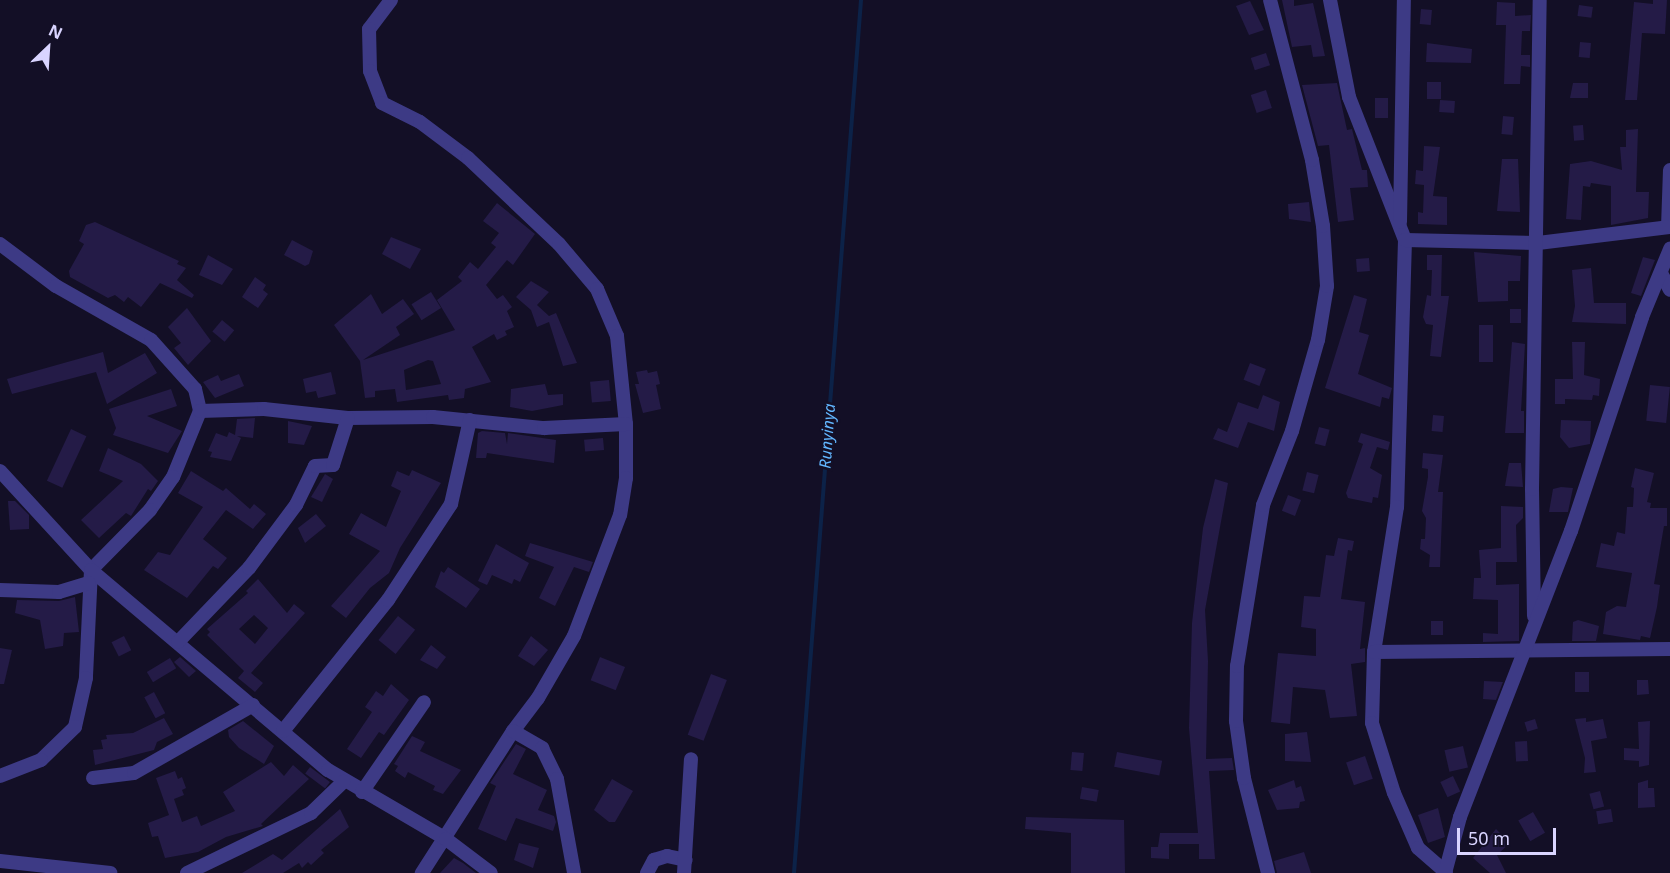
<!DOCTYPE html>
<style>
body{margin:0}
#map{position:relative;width:1670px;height:873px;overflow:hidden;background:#130f26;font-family:"Noto Sans",sans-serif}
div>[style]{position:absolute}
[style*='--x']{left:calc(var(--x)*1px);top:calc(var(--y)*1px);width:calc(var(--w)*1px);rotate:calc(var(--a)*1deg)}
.stream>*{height:4px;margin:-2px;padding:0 2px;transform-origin:2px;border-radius:2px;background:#0c2248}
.building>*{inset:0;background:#241b47;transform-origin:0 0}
.minor>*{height:14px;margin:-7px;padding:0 7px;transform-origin:7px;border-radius:7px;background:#3d3a85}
span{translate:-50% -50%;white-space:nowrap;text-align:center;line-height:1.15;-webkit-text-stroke:5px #130f26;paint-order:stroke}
.water-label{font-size:16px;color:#62b6ff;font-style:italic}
.north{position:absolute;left:18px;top:18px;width:60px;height:60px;-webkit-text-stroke:4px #130f26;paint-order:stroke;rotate:25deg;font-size:16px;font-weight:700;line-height:24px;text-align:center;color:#d9d4ff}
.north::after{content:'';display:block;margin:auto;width:21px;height:27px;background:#d9d4ff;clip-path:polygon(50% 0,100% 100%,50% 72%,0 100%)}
.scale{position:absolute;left:1457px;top:828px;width:99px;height:27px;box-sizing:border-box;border:3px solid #d9d4ff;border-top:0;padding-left:8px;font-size:18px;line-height:21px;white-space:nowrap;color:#d9d4ff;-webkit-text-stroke:4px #130f26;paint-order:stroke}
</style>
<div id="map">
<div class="stream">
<i style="--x:794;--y:873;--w:876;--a:-85.61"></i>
</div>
<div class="building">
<i style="clip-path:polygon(1282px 0,1294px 0,1294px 6px,1313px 3px,1325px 56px,1313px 57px,1311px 45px,1292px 47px)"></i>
<i style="clip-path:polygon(1653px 0,1667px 0,1665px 34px,1642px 33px,1637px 100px,1625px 100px,1634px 2px,1653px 4px)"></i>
<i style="clip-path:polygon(1250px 1px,1264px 30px,1249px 35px,1236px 6px)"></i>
<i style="clip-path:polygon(1497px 2px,1515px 3px,1515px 16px,1531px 15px,1530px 31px,1522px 31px,1521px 55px,1530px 55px,1530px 67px,1521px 66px,1520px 84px,1504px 84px,1506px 25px,1496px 25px)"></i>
<i style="left:1579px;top:5px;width:14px;height:11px;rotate:8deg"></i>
<i style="left:1421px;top:9px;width:11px;height:15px;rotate:5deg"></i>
<i style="left:1580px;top:42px;width:11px;height:15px;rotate:5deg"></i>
<i style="clip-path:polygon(1427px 43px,1472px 49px,1471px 63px,1426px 62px)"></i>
<i style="left:1266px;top:53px;width:13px;height:16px;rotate:72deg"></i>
<i style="left:1427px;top:82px;width:14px;height:17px"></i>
<i style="clip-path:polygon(1337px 83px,1347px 130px,1352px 129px,1362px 170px,1367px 170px,1368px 187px,1350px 188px,1354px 220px,1338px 222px,1329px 145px,1318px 146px,1302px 85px)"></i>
<i style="clip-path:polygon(1573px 83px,1588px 83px,1588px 98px,1570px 98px)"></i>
<i style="left:1266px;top:90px;width:19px;height:16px;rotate:72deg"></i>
<i style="left:1375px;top:98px;width:13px;height:20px"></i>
<i style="left:1440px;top:100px;width:15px;height:12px;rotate:4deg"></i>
<i style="left:1503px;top:116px;width:11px;height:18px;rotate:5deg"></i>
<i style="left:1583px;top:125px;width:15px;height:10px;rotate:86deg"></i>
<i style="clip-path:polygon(1638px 129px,1636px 192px,1649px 192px,1648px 218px,1611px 225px,1611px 186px,1591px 183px,1590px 187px,1583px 186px,1581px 220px,1566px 219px,1570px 164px,1591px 161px,1622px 170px,1620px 147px,1626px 147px,1626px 130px)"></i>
<i style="clip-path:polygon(1424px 146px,1440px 147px,1433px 196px,1447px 197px,1447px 225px,1418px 224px,1418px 212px,1423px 213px,1424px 185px,1415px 184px,1416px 170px,1423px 171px)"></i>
<i style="clip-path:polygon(1502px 159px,1518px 159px,1520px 212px,1497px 211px)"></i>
<i style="clip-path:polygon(1309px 202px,1311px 222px,1289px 219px,1288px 204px)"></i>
<i style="clip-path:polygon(evenodd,497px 203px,535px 234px,513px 265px,507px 260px,486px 285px,497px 299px,503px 295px,512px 307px,507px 311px,514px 327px,505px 331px,507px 335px,497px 340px,494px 334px,472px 347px,491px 382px,465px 389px,464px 398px,449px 400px,448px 395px,397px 402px,395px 389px,375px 391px,375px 397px,365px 398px,360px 361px,334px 325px,371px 294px,382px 314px,403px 299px,414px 314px,396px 327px,400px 335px,363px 360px,455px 330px,437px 300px,462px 281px,458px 277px,470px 262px,478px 269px,496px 247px,491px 243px,499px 233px,483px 221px,497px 203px,428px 360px,433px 361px,441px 384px,406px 390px,404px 370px,428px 360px)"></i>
<i style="clip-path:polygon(95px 222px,179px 261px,177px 264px,186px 268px,177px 280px,194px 295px,192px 298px,160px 283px,141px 307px,128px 297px,124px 302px,115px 295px,108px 298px,70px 277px,69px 271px,84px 244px,79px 241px,86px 225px)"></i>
<i style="clip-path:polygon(391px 237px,421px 249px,410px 269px,382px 254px)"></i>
<i style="clip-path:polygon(292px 240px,313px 251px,309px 264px,305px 266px,284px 255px)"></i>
<i style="clip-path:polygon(1474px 252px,1521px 256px,1520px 281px,1508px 281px,1508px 301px,1478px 302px)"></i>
<i style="clip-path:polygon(208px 255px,233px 269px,222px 285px,199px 275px)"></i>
<i style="clip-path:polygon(1427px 255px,1442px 255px,1441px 296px,1449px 296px,1441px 357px,1430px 356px,1433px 325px,1426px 324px,1423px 317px,1427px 295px,1431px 296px,1432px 270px,1427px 270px)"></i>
<i style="clip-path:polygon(1643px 257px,1655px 260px,1641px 296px,1631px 293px)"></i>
<i style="left:1369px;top:258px;width:13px;height:13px;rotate:86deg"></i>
<i style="clip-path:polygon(1591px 268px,1594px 303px,1626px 303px,1626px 324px,1572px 322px,1575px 306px,1572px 270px)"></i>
<i style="clip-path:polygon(255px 277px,266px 285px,263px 290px,268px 294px,258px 308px,242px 297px)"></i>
<i style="clip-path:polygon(531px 281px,549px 292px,537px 305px,549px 316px,556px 313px,577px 363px,563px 366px,549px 322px,537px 327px,531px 310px,516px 297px)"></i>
<i style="left:431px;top:292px;width:19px;height:23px;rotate:58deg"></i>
<i style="clip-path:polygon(1354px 295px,1367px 299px,1359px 332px,1369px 335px,1358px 374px,1392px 388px,1389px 399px,1382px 397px,1380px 407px,1325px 388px)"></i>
<i style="clip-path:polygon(187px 308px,211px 341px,188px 365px,174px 348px,181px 343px,168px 327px)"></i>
<i style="left:1510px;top:309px;width:11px;height:14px"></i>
<i style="left:222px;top:320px;width:16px;height:15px;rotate:40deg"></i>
<i style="left:1479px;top:325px;width:14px;height:37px"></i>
<i style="clip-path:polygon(1512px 342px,1525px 344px,1521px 411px,1524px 411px,1524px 433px,1505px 433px)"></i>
<i style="clip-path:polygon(1572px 342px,1585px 342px,1584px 375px,1600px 379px,1599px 396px,1593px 395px,1592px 400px,1565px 399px,1565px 404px,1555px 404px,1555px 379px,1573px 379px)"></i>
<i style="clip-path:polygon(103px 352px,108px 373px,145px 353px,157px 373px,107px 404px,96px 372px,12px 394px,7px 379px)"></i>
<i style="left:1250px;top:363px;width:17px;height:18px;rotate:21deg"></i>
<i style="clip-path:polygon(647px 370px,648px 373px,657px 371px,660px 384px,656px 385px,661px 409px,643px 413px,635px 384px,639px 384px,636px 372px)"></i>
<i style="clip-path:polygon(331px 372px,336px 394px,318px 398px,316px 391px,306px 393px,303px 379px)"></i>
<i style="clip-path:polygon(239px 374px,244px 386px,215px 398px,203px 382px,218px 375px,221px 381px)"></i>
<i style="left:609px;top:380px;width:21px;height:19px;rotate:85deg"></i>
<i style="clip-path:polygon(545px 384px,548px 395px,563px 394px,563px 405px,532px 411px,510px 407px,511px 389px)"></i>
<i style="left:1650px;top:385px;width:20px;height:36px;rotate:6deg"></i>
<i style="clip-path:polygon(171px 389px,177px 406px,147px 416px,182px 431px,168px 453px,113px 435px,116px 428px,109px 409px)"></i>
<i style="clip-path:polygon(1263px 395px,1280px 402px,1274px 431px,1248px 422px,1238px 448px,1213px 439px,1218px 428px,1227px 432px,1238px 402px,1258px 409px)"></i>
<i style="left:1433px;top:415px;width:11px;height:16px;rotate:5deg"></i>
<i style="clip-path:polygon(255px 418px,253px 438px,237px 436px,241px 438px,231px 461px,210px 457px,212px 452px,208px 451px,216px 433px,227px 437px,229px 432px,235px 435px,237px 419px)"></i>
<i style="clip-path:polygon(1561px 420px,1591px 421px,1590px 444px,1569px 448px,1560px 437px)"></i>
<i style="clip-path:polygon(288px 421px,312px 426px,304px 445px,288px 443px)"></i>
<i style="left:1319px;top:427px;width:11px;height:17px;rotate:15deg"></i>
<i style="left:71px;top:429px;width:17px;height:57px;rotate:25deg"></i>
<i style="clip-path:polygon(482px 431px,505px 433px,507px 444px,508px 433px,556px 440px,554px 463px,487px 453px,486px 458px,476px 458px,478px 433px)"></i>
<i style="clip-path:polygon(1361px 433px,1390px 442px,1388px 450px,1377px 447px,1370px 468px,1382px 475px,1378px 498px,1373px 497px,1372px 503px,1348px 498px,1346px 493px,1363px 444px,1358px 442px)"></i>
<i style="left:603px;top:438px;width:12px;height:19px;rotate:85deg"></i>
<i style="clip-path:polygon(108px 448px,141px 464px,158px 481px,151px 491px,148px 489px,131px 516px,126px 513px,99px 538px,81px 520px,123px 481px,99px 471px)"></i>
<i style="clip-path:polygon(1423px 453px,1443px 455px,1438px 492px,1443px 492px,1440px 567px,1429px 567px,1430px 555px,1420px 549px,1421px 539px,1425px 539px,1426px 518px,1422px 511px,1428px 477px,1428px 469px,1422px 468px)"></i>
<i style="clip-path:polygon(1509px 463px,1521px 463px,1523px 487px,1505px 486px)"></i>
<i style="clip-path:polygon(1635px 468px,1654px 473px,1647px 502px,1651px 503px,1650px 508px,1667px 508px,1667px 526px,1664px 526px,1654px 584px,1660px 585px,1657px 607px,1650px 638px,1641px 636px,1640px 640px,1603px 634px,1606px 612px,1617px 606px,1626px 607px,1632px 573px,1596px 567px,1601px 543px,1614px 546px,1617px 532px,1625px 534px,1627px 507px,1633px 507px,1634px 488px,1631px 487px)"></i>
<i style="clip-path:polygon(412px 470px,441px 483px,400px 548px,389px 573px,370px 588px,346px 618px,331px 606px,380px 551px,349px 534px,361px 513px,386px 527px,401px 491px,391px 486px,397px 471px,409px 476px)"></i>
<i style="clip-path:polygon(191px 471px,223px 491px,226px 488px,250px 509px,254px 504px,266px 514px,253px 529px,226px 510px,203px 539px,227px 558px,218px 569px,213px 566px,187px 598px,144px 570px,158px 552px,170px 555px,203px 507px,178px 493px)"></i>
<i style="left:1307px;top:472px;width:12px;height:19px;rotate:14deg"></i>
<i style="clip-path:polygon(325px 474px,333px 479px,322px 502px,311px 497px)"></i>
<i style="clip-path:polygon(1215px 479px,1228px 483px,1205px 610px,1208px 661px,1206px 759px,1232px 758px,1234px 770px,1209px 771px,1215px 859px,1199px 859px,1199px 844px,1169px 844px,1169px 859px,1151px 858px,1151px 847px,1158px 847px,1160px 833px,1198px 833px,1189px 728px,1192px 623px,1203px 528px)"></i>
<i style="clip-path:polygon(1561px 487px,1573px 488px,1568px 512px,1549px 512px,1553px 489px)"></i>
<i style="left:1288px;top:495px;width:14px;height:17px;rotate:21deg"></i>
<i style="clip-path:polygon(8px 501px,15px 501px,29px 515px,29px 529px,10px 530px)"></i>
<i style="clip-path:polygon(1501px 506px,1523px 507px,1523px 518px,1516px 525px,1517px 562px,1496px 562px,1496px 585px,1519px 584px,1519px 641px,1483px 642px,1483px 633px,1498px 634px,1498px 600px,1473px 599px,1474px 578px,1481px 578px,1479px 550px,1501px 548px)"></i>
<i style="clip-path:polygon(316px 514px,326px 526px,305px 543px,298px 528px)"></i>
<i style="clip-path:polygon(1338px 538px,1354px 541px,1352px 551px,1348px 550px,1341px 599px,1365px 602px,1360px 649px,1365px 648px,1365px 662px,1351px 664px,1357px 716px,1330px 718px,1325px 690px,1293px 687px,1290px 724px,1271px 722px,1278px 653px,1316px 656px,1316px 629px,1301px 627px,1304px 596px,1320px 597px,1326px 555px,1334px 556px)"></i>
<i style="clip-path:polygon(530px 543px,593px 562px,589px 572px,574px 567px,555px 606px,539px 598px,554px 567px,525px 556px)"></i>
<i style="clip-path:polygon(496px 544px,529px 563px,520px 582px,514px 579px,512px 584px,492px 575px,487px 585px,478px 581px)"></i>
<i style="clip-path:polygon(448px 567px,480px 589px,466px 608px,435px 587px,441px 571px,444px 573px)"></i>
<i style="clip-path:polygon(evenodd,258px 579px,287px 613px,294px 604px,305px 613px,251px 673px,263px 683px,255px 692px,238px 678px,244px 671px,207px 635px,210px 632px,207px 629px,248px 593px,246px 591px,258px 579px,254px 615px,268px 628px,255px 644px,239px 629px,254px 615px)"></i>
<i style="clip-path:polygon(75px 597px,79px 632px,64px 633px,63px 646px,45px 649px,40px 620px,15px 613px,17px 600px,59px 601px)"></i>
<i style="left:398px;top:616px;width:22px;height:31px;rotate:39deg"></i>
<i style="clip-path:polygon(1578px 620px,1599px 626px,1596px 641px,1572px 641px,1573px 622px)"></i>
<i style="left:1431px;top:621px;width:12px;height:14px"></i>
<i style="left:124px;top:636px;width:16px;height:14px;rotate:63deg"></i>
<i style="clip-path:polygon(531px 636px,548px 650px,534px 666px,518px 656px)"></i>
<i style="clip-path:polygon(431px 645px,446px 657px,437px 669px,420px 660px)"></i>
<i style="clip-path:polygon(0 648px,12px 650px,4px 684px,0 684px)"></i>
<i style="clip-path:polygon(180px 657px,196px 671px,189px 677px,174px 662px)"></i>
<i style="left:600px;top:657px;width:27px;height:25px;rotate:22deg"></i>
<i style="left:170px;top:658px;width:12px;height:27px;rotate:59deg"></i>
<i style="left:1575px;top:672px;width:14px;height:20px"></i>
<i style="left:711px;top:674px;width:17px;height:65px;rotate:21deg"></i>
<i style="clip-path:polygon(1637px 680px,1648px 680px,1649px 694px,1637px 695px)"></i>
<i style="clip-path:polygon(1484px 681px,1503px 682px,1496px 700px,1483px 699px)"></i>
<i style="clip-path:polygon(391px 684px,409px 700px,384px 735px,379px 732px,361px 758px,347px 749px,372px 712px,365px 707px,376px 691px,383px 696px)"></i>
<i style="left:154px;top:692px;width:24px;height:11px;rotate:62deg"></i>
<i style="clip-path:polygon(164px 718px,173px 734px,157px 742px,154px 750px,95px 765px,93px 750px,103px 749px,101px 740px,107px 739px,106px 735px,133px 733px)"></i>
<i style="clip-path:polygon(1586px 718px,1586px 722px,1603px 719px,1607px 738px,1591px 741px,1596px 772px,1584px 773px,1585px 758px,1575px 719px)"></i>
<i style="left:1535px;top:719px;width:10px;height:11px;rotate:73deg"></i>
<i style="clip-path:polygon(243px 721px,274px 746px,264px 764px,239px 748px,229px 737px,228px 730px)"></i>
<i style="clip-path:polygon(1650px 721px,1649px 765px,1639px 767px,1639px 761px,1624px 760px,1624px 748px,1639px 749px,1638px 722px)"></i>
<i style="clip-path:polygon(1307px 732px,1311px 762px,1285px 761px,1285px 734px)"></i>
<i style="clip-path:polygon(412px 736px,425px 742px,420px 751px,461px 770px,443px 794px,433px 790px,435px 786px,408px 772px,405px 778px,395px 771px,398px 766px,394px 764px)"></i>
<i style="left:1527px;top:741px;width:20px;height:12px;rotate:87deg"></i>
<i style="clip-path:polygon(516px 744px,526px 749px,513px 774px,547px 790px,538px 810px,554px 816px,556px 822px,553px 831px,516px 818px,506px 841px,478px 829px,496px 786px,490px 783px)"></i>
<i style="left:1463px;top:746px;width:22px;height:19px;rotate:77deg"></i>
<i style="left:1072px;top:752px;width:12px;height:18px;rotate:5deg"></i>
<i style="left:1117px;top:752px;width:46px;height:15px;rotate:11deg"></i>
<i style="left:1365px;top:756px;width:24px;height:20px;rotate:71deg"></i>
<i style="clip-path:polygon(271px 762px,284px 776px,293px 765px,309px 779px,261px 824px,263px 826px,226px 837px,198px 852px,165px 858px,158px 836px,152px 837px,148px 823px,169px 815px,156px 778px,175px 771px,178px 779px,182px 777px,186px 788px,182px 790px,184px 795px,174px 799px,182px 822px,197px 816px,201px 826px,235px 811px,223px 792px)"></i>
<i style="left:310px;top:767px;width:25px;height:8px;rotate:37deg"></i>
<i style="left:1453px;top:776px;width:17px;height:14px;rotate:65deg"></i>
<i style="clip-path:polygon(612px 779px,633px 791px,615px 822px,609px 822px,594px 810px)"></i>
<i style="clip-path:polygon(1294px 780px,1296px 788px,1301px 786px,1305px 801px,1300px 802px,1299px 808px,1277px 810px,1268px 790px)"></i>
<i style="clip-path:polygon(1648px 780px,1648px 788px,1654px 788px,1655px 807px,1638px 808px,1638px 783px)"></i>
<i style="left:1082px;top:787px;width:17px;height:12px;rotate:10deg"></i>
<i style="left:1600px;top:791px;width:16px;height:11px;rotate:75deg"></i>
<i style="clip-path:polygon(1438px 808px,1445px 837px,1428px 843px,1418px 815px)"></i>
<i style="clip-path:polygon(340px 809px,349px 827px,321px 850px,324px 853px,311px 865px,308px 862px,302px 868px,299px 863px,283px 873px,242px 873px,273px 854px,282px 860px)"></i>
<i style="left:1611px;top:809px;width:13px;height:15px;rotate:81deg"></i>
<i style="left:1533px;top:812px;width:24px;height:17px;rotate:60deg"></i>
<i style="clip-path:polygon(1026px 817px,1124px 820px,1125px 873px,1071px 873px,1071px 833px,1025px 829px)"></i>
<i style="clip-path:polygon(1496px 829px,1510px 843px,1497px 855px,1506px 873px,1490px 873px,1473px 858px)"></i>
<i style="clip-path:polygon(519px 843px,539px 848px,533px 868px,514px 860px)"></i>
<i style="clip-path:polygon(1304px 852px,1311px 873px,1277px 873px,1274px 861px)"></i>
<i style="clip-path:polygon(454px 858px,463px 863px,476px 873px,440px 873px)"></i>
</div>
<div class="minor">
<i style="--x:391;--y:0;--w:36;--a:127"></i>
<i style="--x:369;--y:29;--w:42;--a:88.6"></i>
<i style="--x:370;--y:71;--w:34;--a:69"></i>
<i style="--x:382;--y:103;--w:42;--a:26.6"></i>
<i style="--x:420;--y:122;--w:60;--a:36.9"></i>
<i style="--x:468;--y:158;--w:125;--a:43.4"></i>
<i style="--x:559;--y:244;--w:59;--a:49.8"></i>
<i style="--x:597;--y:289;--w:51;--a:66.9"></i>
<i style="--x:617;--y:336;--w:88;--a:84.2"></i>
<i style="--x:626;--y:424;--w:54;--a:90"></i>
<i style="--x:626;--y:478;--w:37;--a:99"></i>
<i style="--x:620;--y:515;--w:129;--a:110.8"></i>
<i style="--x:574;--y:636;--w:72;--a:120.1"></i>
<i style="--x:538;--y:698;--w:41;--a:127.1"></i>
<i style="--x:513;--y:731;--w:169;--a:122.7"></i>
<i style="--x:1330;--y:0;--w:99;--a:78.9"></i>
<i style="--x:1349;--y:97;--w:154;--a:68.6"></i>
<i style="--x:1405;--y:240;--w:267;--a:91.7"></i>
<i style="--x:1397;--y:507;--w:147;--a:99"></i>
<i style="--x:1374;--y:652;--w:71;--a:91.6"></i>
<i style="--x:1372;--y:723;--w:73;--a:72.6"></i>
<i style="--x:1394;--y:793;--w:60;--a:66.4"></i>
<i style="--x:1418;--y:848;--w:37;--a:41"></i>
<i style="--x:1400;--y:222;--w:222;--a:-89"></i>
<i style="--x:1668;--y:227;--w:57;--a:-88"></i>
<i style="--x:1405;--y:240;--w:133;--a:1.3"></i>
<i style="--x:1538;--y:243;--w:133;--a:-6.9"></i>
<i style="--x:0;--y:244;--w:70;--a:36.9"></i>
<i style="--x:56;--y:286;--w:109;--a:29.6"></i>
<i style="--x:151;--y:340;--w:66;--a:48.1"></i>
<i style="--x:195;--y:389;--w:23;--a:77"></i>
<i style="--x:200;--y:411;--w:71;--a:112.2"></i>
<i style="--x:173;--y:477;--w:40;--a:124.9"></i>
<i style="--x:150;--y:510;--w:84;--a:134.5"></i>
<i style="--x:91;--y:570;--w:108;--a:92.7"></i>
<i style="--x:86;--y:678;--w:50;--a:102.7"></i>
<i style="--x:75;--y:727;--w:47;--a:135.9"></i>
<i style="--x:41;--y:760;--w:44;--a:158.7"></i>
<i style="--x:1661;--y:273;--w:19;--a:62"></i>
<i style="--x:200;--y:411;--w:64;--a:-1.8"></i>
<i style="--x:264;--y:409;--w:84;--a:6.1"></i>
<i style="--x:348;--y:418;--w:85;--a:-0.7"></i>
<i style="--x:433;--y:417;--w:112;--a:5.7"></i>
<i style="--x:544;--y:428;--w:82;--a:-2.8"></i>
<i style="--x:0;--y:471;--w:134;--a:47.4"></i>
<i style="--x:91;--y:570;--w:310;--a:40.2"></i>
<i style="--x:328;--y:770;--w:137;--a:30.3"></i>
<i style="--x:446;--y:839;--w:56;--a:37.1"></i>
<i style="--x:0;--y:590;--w:59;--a:1.9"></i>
<i style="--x:59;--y:592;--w:31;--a:-17"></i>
<i style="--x:1534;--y:616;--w:127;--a:-90.9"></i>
<i style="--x:1532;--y:489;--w:489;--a:-89.1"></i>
<i style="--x:178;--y:642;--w:103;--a:-46.2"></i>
<i style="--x:249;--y:568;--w:79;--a:-53.3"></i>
<i style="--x:296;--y:505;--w:43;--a:-64"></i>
<i style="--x:315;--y:466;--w:18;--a:-3"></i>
<i style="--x:333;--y:465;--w:49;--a:-72.3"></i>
<i style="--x:1374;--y:652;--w:296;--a:-0.6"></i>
<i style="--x:283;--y:731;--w:168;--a:-51.3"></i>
<i style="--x:388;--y:600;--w:115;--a:-56.7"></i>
<i style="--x:451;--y:504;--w:86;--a:-77.3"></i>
<i style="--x:513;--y:731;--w:34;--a:30"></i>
<i style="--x:542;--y:748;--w:34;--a:64"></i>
<i style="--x:557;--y:779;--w:96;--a:79.7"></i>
<i style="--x:93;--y:778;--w:41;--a:-7"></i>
<i style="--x:134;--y:773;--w:137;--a:-29.7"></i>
<i style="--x:362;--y:792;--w:109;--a:-55.4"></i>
<i style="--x:0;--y:861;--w:111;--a:6.2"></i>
<i style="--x:187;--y:873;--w:138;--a:-25.8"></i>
<i style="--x:311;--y:813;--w:45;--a:-44.1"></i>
<i style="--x:647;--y:873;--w:15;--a:-62"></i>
<i style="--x:654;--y:860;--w:14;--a:-17"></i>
<i style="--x:667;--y:856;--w:19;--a:12"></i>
<i style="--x:684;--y:873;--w:114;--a:-86.5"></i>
<i style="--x:1268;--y:873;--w:98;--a:-104.2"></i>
<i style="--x:1244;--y:778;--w:58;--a:-98"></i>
<i style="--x:1236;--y:721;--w:55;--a:-89"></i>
<i style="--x:1237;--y:666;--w:163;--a:-80.8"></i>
<i style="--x:1263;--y:505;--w:79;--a:-68.6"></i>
<i style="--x:1292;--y:431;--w:95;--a:-74.1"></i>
<i style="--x:1318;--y:340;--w:55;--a:-80.5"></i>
<i style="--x:1327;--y:286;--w:60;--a:-93.8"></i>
<i style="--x:1323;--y:226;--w:67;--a:-99.5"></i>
<i style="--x:1312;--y:160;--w:165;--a:-104.7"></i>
<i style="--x:1445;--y:873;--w:58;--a:-75"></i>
<i style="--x:1460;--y:817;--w:307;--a:-68.8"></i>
<i style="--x:1571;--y:531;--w:225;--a:-71.6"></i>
<i style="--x:1642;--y:317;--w:74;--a:-67.6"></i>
</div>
<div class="water-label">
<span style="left:827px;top:436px;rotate:-86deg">Runyinya</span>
</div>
<div class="north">N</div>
<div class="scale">50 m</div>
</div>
